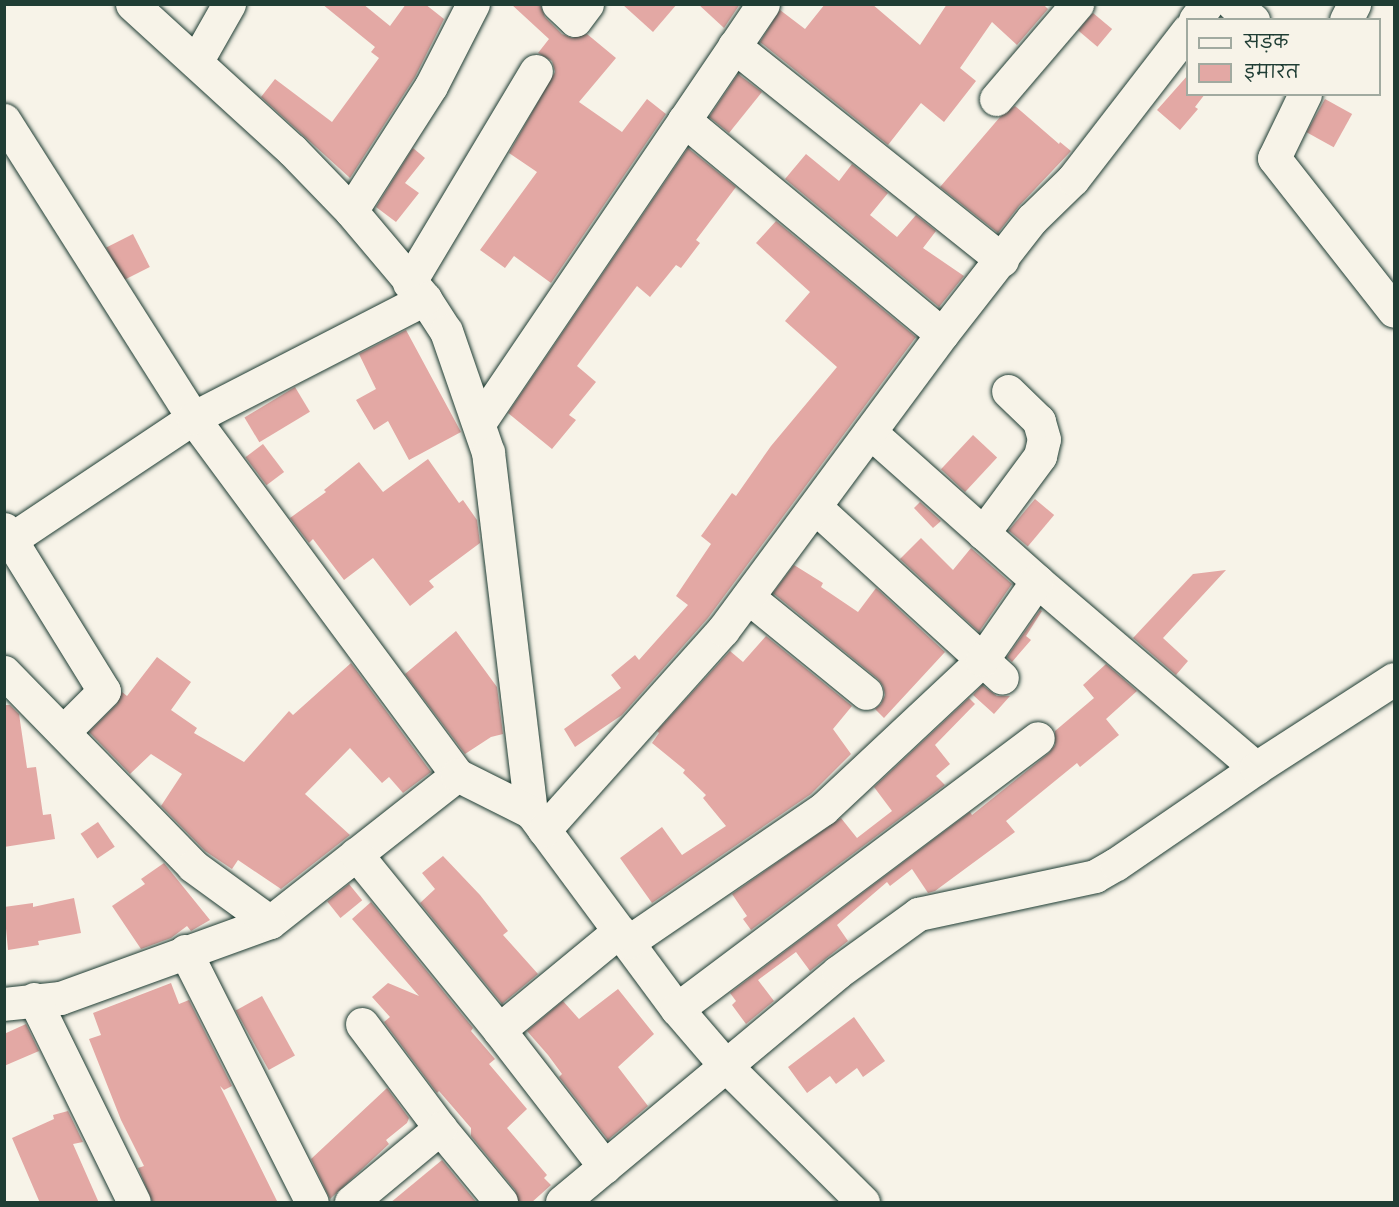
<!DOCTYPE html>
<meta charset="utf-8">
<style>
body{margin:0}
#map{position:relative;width:1399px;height:1207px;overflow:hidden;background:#f7f3e8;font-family:"Comic Neue","Playpen Sans Deva",sans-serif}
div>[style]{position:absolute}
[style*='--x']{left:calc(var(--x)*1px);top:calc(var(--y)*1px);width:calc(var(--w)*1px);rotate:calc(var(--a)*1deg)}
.building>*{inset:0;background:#e3a8a4;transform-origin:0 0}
.roads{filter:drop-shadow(0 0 2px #1f3d34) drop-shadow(0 0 2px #1f3d34)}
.minor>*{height:33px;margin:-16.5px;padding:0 16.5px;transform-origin:16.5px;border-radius:16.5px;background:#f7f3e8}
span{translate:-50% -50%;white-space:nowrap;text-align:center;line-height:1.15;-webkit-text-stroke:6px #f7f3e8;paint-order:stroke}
.frame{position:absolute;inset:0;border:6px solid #1f3d34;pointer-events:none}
.legend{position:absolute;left:1186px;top:18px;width:195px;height:78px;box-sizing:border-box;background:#f7f3e8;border:2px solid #a1aaa0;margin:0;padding:8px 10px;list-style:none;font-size:18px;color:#1f3d34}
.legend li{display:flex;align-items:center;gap:12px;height:30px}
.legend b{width:30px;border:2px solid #a1aaa0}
</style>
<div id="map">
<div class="building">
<i style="clip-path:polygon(322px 4px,363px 4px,390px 26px,406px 4px,425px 4px,444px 19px,415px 77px,350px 178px,261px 97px,275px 79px,332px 122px,379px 58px,371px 52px,375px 47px)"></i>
<i style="clip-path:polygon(511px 4px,540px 4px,545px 17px,562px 34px,572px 38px,587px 34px,616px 58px,579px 102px,622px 132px,647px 99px,666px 114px,551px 283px,514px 256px,505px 268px,480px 250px,537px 172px,509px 153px,555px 72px,552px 61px,538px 53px,549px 39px)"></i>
<i style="clip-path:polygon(622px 4px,677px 4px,653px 32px)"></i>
<i style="clip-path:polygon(698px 4px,740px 4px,724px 28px)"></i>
<i style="clip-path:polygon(825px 4px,872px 4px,920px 45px,947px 4px,1043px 4px,1048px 9px,1017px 45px,992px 22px,960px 68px,976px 81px,944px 122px,921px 103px,888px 145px,760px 42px,780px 10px,805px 29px)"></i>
<i style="left:1093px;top:13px;width:25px;height:23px;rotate:40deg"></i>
<i style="clip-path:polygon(738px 74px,762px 92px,729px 133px,709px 117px)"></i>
<i style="clip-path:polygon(1188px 75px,1188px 94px,1205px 94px,1195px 107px,1198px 109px,1180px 130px,1157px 110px)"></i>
<i style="left:1325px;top:99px;width:31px;height:38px;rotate:29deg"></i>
<i style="clip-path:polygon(1015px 106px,1059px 144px,1060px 142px,1071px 151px,1019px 206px,998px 233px,940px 187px,1000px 117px)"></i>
<i style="clip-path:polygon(413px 148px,425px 158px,405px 183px,419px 193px,396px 222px,376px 207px)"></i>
<i style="clip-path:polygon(688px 148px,736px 187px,696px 240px,700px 243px,681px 268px,676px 265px,650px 297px,637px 286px,577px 366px,596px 382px,569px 415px,576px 420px,552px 449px,508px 413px)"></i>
<i style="clip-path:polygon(806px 154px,839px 181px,852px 164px,888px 193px,870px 215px,897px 237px,916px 215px,936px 231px,923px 248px,964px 276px,939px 307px,785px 179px)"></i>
<i style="clip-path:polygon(776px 221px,916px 337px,708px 618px,622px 715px,575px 747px,564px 729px,621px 688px,611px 675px,635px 655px,639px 660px,688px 605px,676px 596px,711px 544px,701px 536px,732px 493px,736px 496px,771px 446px,837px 367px,785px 321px,810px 292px,756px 243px)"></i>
<i style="left:133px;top:234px;width:37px;height:30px;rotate:63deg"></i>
<i style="clip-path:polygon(406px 330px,461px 432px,409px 460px,388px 421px,374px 430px,356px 400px,376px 389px,359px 354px)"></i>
<i style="left:295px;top:387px;width:29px;height:59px;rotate:59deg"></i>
<i style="left:973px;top:435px;width:33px;height:47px;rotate:43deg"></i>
<i style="left:263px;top:444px;width:35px;height:22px;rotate:53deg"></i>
<i style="clip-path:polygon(428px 459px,459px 503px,463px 500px,477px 520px,480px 543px,429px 581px,434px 587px,410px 606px,373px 558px,344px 580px,313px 539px,309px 543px,290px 518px,326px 492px,324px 490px,359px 462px,383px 492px)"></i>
<i style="left:1035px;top:499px;width:25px;height:41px;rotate:40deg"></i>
<i style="clip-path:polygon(920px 502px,941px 521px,933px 528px,914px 508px)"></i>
<i style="clip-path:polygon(921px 538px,953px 570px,971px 548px,1012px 584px,979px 632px,900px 559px)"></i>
<i style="clip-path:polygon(794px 565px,823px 583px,821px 587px,858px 612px,876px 588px,945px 652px,884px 718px,875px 709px,881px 704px,885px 695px,883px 686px,878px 679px,773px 593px)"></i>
<i style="clip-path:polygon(1226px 570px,1163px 638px,1188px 661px,1176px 675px,1133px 638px,1193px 574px)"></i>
<i style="clip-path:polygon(1040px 610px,1042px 611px,1026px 636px,1031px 640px,1012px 662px,1007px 657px)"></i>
<i style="clip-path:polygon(456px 631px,497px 687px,503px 734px,491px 737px,465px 754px,405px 674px)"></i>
<i style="clip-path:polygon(766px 636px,852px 706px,833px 729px,851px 754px,811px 794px,652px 903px,620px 858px,662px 827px,682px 855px,726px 826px,703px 798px,706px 795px,683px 773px,685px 770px,652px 743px,659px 733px,657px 731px,730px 651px,743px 662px)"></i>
<i style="clip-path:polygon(157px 657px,191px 682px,171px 710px,197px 728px,194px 733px,244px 762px,289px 711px,293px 715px,351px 663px,431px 772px,403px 793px,389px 777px,382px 783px,350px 748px,305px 794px,350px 835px,281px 889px,238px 860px,232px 869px,205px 851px,161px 806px,182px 774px,151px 754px,130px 774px,89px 732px,117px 704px,122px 692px,127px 696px)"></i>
<i style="clip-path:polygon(1106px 664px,1137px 691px,1106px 719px,1119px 735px,1080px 767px,1077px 763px,1006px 821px,1015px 832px,935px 891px,928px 893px,912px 869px,890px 886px,887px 882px,837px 925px,848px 941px,810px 971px,796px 952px,758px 980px,774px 1001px,746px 1024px,732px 1005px,736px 1001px,730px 993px,970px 812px,972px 815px,1049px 753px,1055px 745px,1055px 731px,1094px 698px,1083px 685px)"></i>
<i style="clip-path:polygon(982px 685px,997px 696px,1010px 696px,994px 714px,973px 695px)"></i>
<i style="clip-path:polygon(969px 698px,975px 704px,935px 745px,950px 764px,936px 776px,945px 785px,751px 930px,743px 919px,747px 916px,732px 894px,841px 818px,857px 838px,892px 811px,874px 787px)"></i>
<i style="clip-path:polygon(4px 705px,10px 705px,19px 714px,27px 768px,36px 767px,43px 815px,51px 814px,55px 839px,4px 847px)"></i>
<i style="left:98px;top:822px;width:30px;height:21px;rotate:56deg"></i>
<i style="clip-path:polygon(443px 856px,480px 895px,508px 931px,503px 935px,538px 974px,502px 1004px,420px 903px,435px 889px,422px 873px)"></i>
<i style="clip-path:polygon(164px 863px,210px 920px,191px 931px,187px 926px,171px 938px,141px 949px,112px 906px,145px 884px,141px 879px)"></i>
<i style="left:349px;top:884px;width:21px;height:28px;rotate:51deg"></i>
<i style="clip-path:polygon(74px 898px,81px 933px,38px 941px,39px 945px,8px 950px,4px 907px,33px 903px,33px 907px)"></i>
<i style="clip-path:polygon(371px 902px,473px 1028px,471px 1031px,495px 1059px,489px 1064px,527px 1109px,507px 1128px,547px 1175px,544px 1178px,551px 1185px,531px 1203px,519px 1203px,515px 1190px,471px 1136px,471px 1128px,439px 1091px,437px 1093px,384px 1022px,390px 1017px,372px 997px,388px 983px,419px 996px,352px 919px)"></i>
<i style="clip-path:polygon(171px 983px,179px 1004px,189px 1000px,232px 1086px,224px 1090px,220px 1086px,278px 1203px,153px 1203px,138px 1168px,144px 1166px,121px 1120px,89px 1039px,101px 1035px,93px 1013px)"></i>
<i style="clip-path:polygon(618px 989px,654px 1034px,618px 1067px,648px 1106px,608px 1140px,559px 1077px,562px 1074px,548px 1055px,527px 1031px,563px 1001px,579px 1019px)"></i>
<i style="left:262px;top:996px;width:68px;height:30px;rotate:61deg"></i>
<i style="clip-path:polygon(854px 1017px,885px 1061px,863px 1077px,857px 1068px,836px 1084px,830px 1076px,807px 1093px,788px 1067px)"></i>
<i style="clip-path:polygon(26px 1024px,39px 1051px,4px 1066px,4px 1034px)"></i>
<i style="clip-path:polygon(387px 1088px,409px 1118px,407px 1123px,386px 1140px,389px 1144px,330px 1199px,311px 1159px)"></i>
<i style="clip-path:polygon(68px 1111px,83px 1142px,73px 1144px,99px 1203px,40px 1203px,12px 1138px,54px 1119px,53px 1115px)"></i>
<i style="clip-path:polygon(442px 1160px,477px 1203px,390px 1203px)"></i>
</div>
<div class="roads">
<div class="minor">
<i style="--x:132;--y:4;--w:217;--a:42.4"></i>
<i style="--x:292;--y:150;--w:85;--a:46"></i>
<i style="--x:351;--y:211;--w:115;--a:49.9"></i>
<i style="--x:425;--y:299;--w:38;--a:57"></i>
<i style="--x:446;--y:331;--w:128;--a:70.9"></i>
<i style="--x:488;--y:452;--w:363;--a:83.2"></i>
<i style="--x:531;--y:812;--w:245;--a:53.5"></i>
<i style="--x:677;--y:1009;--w:75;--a:49.3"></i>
<i style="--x:726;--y:1066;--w:193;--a:44.8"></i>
<i style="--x:558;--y:4;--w:23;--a:43"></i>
<i style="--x:575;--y:20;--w:20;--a:-53"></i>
<i style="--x:1233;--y:4;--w:26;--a:39"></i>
<i style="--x:1195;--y:20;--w:20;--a:-53"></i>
<i style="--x:1346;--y:20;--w:18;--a:-63"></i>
<i style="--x:734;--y:46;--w:343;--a:38.6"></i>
<i style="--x:196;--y:62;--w:67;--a:-60.4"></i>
<i style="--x:1305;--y:94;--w:71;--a:115.8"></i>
<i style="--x:1274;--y:158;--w:194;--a:51.9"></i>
<i style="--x:996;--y:99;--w:125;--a:-49.5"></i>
<i style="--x:4;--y:120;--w:353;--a:57.6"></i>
<i style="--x:193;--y:418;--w:444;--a:53.5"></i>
<i style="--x:457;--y:775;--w:238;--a:141.8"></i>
<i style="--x:270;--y:922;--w:223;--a:160.1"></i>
<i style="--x:60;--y:998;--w:56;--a:173.9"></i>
<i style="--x:684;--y:120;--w:335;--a:39.7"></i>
<i style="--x:351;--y:211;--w:148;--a:-57.4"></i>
<i style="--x:431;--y:86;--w:92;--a:-62.9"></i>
<i style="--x:409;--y:283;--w:247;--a:-59.1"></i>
<i style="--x:479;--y:423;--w:506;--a:-55.87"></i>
<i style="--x:870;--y:432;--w:224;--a:41.7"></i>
<i style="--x:1037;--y:581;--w:288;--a:40.5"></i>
<i style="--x:815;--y:507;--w:253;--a:42.4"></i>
<i style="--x:4;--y:529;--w:190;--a:58.3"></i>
<i style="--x:104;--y:691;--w:58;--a:135"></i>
<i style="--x:983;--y:533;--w:96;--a:-53.5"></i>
<i style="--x:1040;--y:456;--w:17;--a:-77"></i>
<i style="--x:1044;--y:439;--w:19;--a:-106"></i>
<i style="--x:1039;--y:421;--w:43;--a:-135.9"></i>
<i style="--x:4;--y:544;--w:227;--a:-33.7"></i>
<i style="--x:193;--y:418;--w:261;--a:-27.2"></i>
<i style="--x:748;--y:597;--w:152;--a:39.1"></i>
<i style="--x:4;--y:672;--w:271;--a:45.7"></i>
<i style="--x:193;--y:866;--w:95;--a:36"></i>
<i style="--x:457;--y:775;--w:83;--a:26.6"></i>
<i style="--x:544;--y:830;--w:268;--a:-48.2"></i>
<i style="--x:723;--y:630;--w:368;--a:-53.5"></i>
<i style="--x:942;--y:334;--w:146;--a:-52"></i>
<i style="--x:1032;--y:219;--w:57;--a:-44.3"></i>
<i style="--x:1073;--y:179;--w:188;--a:-52.3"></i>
<i style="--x:356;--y:854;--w:227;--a:50.9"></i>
<i style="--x:499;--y:1030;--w:173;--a:52.3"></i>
<i style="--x:628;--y:942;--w:236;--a:-34.3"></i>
<i style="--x:823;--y:809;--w:218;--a:-43.1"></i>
<i style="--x:982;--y:660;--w:96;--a:-55.2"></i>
<i style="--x:185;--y:951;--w:281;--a:63.2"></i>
<i style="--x:34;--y:999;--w:226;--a:63.8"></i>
<i style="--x:677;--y:1009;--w:451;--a:-36.9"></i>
<i style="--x:362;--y:1024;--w:130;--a:53.1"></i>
<i style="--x:440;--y:1128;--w:96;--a:50.5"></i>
<i style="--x:499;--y:1030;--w:156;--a:-39.5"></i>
<i style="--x:351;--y:1202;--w:116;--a:-39.7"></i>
<i style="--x:562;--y:1202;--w:359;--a:-39.8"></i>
<i style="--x:838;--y:972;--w:99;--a:-35.9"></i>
<i style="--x:918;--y:914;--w:181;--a:-12.1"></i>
<i style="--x:1095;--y:876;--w:24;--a:-30"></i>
<i style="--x:1116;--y:864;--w:170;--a:-34.4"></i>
<i style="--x:1256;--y:768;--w:164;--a:-32.8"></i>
</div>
</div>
<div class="frame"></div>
<ul class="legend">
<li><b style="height:8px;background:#f7f3e8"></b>सड़क</li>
<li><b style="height:16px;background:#e3a8a4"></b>इमारत</li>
</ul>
</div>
